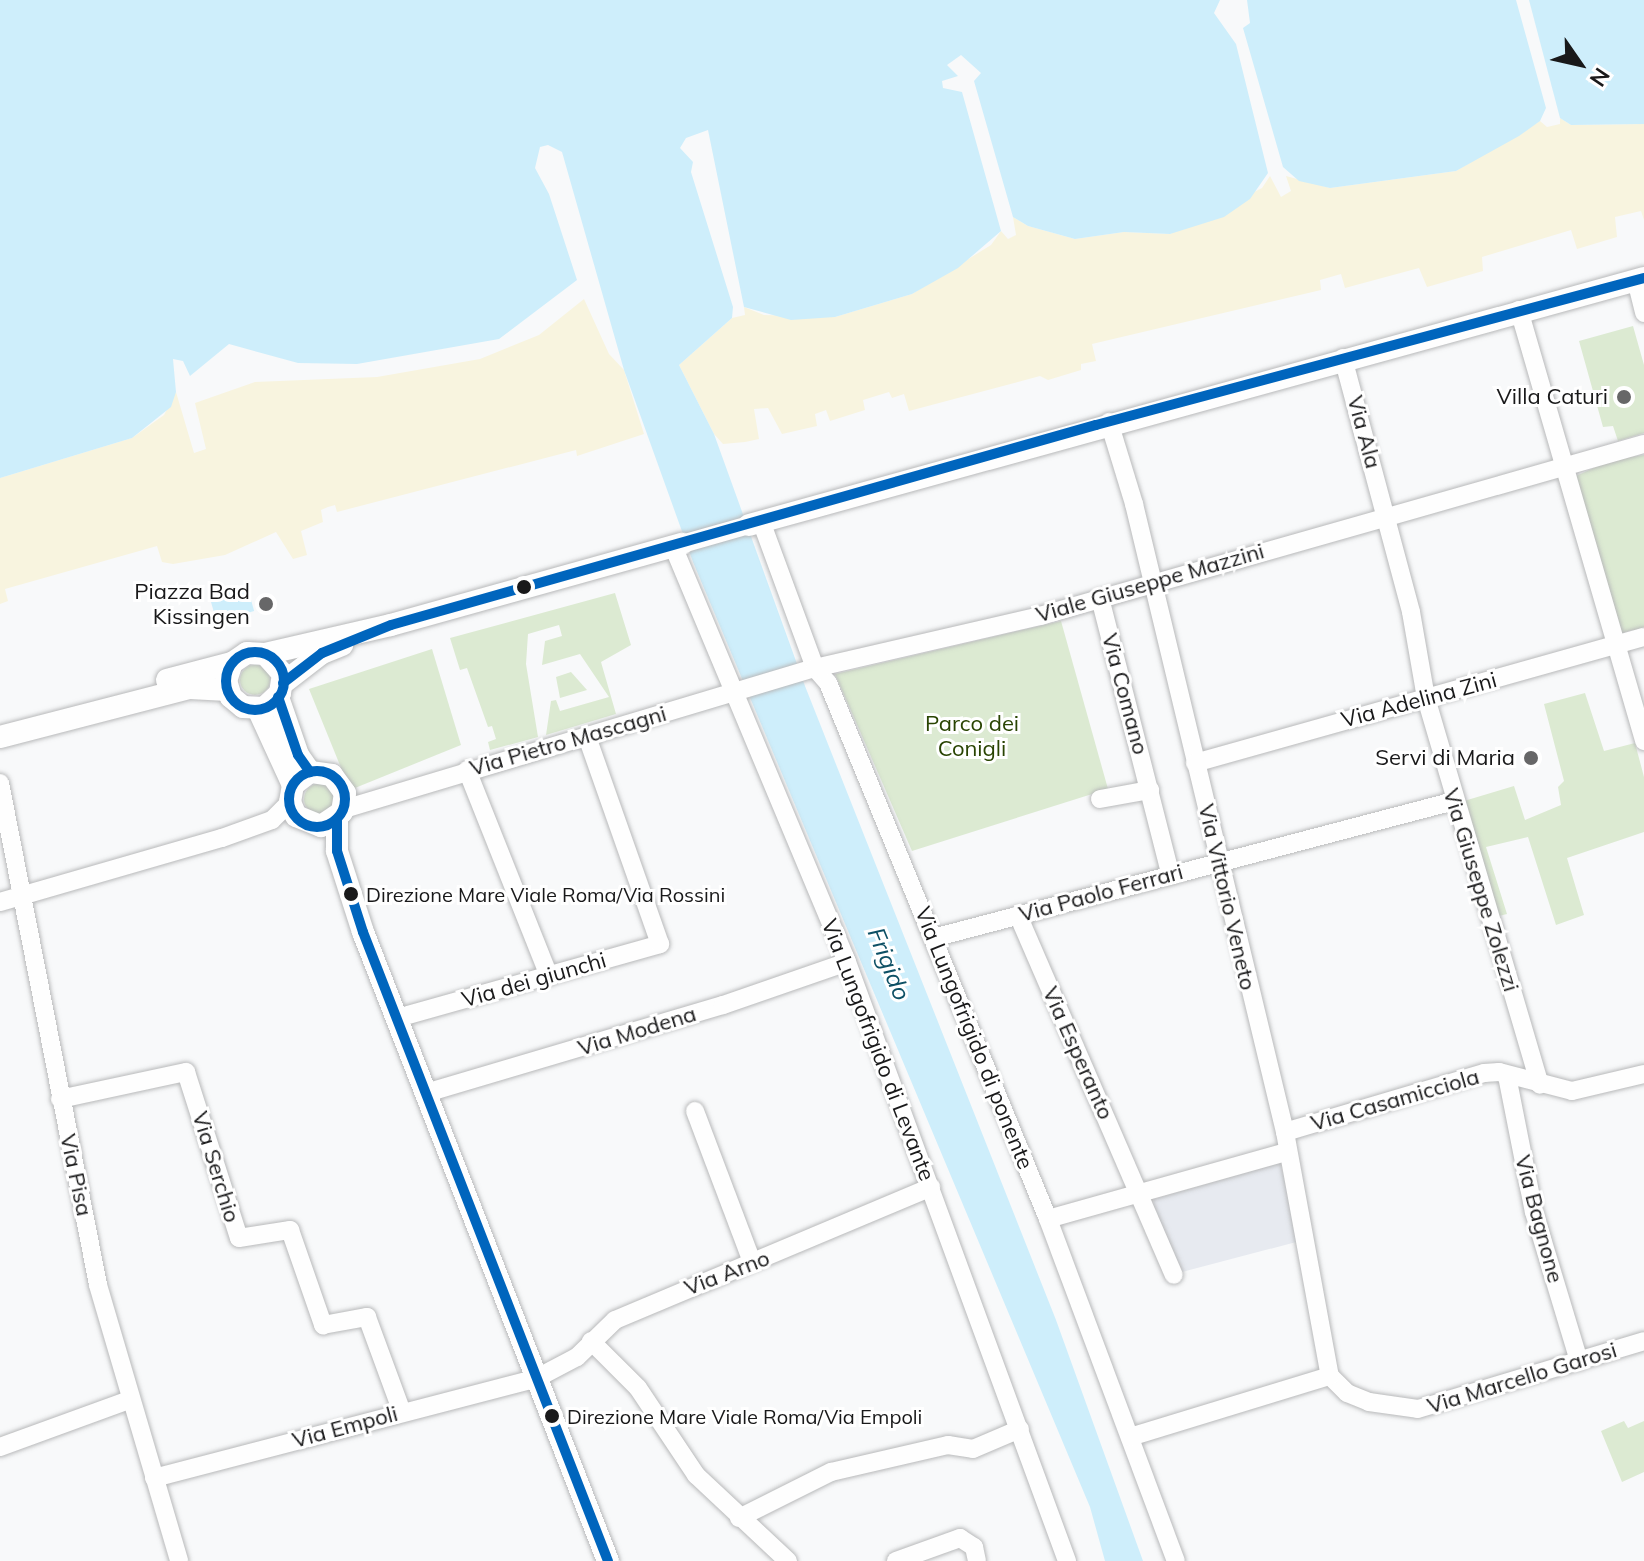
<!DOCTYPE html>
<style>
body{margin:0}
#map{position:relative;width:1644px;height:1561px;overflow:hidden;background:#f8f9fa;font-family:Mulish,sans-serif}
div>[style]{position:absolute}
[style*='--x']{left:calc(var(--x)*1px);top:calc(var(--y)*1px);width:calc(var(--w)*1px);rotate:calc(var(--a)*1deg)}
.built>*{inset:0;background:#e7eaf0}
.green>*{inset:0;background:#dcead2}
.round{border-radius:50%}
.sand>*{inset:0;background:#f8f4df}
.water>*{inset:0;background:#ceeefb;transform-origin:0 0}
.roads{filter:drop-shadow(0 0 2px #b8b9ba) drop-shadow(0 0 2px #b8b9ba)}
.minor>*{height:18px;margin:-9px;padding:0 9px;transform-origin:9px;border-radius:9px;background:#fefefe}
.major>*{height:22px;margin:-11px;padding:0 11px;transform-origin:11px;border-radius:11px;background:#fefefe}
.bus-1>*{height:10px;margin:-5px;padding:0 5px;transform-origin:5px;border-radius:5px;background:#0065bd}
.bus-1>.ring{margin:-5px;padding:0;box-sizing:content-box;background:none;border:10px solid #0065bd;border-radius:50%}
.dots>*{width:22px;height:22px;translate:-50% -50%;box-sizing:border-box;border:4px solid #fff;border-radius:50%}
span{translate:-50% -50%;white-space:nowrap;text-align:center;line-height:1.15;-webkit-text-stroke:6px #fff;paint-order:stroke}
.bus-label{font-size:20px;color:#19191a}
.left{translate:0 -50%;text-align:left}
.poi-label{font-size:22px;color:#19191a}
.right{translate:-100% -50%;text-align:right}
.street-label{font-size:22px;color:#19191a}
.park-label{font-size:22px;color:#294402}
.water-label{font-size:24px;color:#0d5065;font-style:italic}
.north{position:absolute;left:1540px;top:24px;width:80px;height:80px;-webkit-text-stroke:6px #fff;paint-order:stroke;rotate:124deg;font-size:22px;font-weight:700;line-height:32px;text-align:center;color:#19191a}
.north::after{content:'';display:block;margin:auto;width:28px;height:36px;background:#19191a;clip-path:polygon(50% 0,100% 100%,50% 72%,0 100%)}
</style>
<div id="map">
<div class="built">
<i style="clip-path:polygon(1280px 1163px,1300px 1241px,1182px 1272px,1153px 1208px,1154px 1199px)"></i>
</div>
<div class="green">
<i style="clip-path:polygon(1633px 326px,1644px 365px,1644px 433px,1618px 441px,1613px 426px,1603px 427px,1579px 341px)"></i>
<i style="clip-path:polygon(1644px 455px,1644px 637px,1632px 630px,1622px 633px,1576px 476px,1611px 460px)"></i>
<i style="clip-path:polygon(615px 593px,631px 645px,601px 662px,616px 714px,546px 735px,551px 701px,556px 700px,560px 711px,609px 697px,580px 654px,542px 665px,545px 641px,562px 636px,559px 625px,528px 634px,526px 664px,538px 737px,490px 750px,488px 742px,496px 739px,492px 726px,488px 727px,467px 668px,460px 670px,450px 638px)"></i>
<i style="clip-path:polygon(1061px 621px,1108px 789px,912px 851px,835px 674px)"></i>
<i style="clip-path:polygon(432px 649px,461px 745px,350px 790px,309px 689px)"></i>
<i class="round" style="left:240px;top:665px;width:30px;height:30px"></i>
<i style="clip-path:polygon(571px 672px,587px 690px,560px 698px,556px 677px)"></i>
<i style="clip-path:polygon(1585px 693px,1604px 751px,1635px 743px,1644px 777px,1644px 832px,1567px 858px,1584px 915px,1556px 925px,1528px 837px,1486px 847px,1507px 914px,1495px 917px,1464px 801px,1514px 786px,1525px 820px,1561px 805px,1558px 787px,1564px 781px,1544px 704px)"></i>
<i class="round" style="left:304px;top:784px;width:30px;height:30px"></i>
<i style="clip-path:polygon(1624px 1421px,1628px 1428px,1644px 1421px,1644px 1472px,1622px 1482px,1601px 1431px)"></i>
</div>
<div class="sand">
<i style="clip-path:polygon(1560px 118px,1571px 125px,1644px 124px,1644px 220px,1641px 211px,1615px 217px,1617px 237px,1577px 249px,1571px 230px,1482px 257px,1483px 271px,1427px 287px,1419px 268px,1345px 288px,1341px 274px,1320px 280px,1321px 290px,1092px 344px,1096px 361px,1081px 364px,1081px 370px,1048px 380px,1040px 376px,909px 411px,904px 394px,892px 398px,889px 392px,863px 400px,865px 410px,830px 421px,826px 410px,815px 414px,817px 426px,782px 434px,768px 408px,754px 409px,759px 439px,745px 442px,723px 444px,714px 434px,679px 365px,732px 318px,745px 315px,744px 307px,764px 315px,835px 317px,912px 294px,991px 245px,1001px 231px,1008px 239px,1016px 235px,1013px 217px,1028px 226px,1075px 239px,1124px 232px,1170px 234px,1262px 188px,1270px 176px,1281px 197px,1291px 191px,1286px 176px,1330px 188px,1456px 171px,1540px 121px,1547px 127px,1560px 124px)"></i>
<i style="clip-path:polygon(584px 299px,609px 354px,624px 370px,644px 434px,577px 456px,576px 450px,337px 512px,335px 505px,328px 507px,321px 510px,323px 522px,301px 531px,307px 555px,293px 559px,276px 532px,225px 555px,173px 564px,162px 562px,157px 546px,5px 589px,8px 601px,0 604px,0 478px,132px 438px,164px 415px,176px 392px,194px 453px,206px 449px,195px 403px,255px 382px,377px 377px,480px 359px,539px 335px)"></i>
</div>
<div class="water">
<i style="clip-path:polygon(0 0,1220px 0,1214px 13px,1236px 44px,1268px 173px,1250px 199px,1224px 217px,1170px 234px,1124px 232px,1075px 239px,1028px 226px,1013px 217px,974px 81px,981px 73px,961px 55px,947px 65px,958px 76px,942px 81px,943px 88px,962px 92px,1001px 231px,958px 268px,912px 294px,835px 317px,791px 320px,744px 307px,708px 130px,686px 138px,680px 148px,693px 162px,691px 172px,733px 307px,732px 318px,679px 365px,714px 434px,805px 686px,1056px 1320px,1143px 1561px,1105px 1561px,1090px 1507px,693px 562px,624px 370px,562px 152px,548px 145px,540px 147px,535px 168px,549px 194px,577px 280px,499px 339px,357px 364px,298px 363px,229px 344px,190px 376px,183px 361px,173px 359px,176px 392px,171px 407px,132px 438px,0 478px)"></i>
<i style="clip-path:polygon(1247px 0,1516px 0,1546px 108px,1540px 121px,1519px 136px,1456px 171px,1330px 188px,1299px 181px,1283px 167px,1243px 28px,1250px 23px)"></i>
<i style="clip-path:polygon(1529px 0,1644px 0,1644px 124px,1571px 125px,1560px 118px)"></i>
<i style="left:247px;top:586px;width:26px;height:39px;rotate:74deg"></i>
</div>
<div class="roads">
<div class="minor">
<i style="--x:1636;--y:280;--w:34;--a:76"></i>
<i style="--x:1519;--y:310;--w:449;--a:73.8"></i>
<i style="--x:1343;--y:358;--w:263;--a:75"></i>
<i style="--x:1411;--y:612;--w:87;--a:80.1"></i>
<i style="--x:1426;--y:698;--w:403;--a:73.6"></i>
<i style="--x:1109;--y:422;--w:86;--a:73"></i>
<i style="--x:1134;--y:504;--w:646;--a:76.48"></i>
<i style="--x:1285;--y:1132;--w:248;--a:79.6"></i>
<i style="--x:1330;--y:1376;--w:24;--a:45"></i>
<i style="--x:1347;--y:1393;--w:24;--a:22"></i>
<i style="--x:1369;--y:1402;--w:49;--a:8.1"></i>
<i style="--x:1418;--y:1409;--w:236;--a:-16.7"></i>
<i style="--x:761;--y:521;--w:157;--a:69.8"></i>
<i style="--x:815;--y:668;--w:20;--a:49"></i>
<i style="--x:828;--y:683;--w:579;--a:67.68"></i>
<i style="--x:1048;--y:1219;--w:365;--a:69.5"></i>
<i style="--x:682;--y:544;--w:70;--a:-15.8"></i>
<i style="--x:673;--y:546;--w:451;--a:67.3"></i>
<i style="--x:847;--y:962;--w:638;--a:69.83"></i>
<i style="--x:1100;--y:598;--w:284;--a:75.7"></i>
<i style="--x:1195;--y:763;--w:466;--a:-15.7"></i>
<i style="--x:467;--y:770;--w:222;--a:68.3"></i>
<i style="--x:0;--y:783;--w:511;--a:78.95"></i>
<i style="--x:98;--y:1285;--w:288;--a:73.6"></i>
<i style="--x:1100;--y:799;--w:51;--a:-10.2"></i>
<i style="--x:344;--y:809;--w:492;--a:-16.7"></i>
<i style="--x:815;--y:668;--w:231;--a:-13"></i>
<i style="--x:1040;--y:616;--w:628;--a:-15.9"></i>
<i style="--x:0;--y:902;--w:231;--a:-16.1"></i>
<i style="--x:222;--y:838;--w:53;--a:-19.8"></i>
<i style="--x:272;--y:820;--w:25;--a:-45"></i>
<i style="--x:1018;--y:915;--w:392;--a:66.6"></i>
<i style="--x:933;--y:938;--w:539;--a:-14.73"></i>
<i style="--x:408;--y:1015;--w:262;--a:-15.7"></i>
<i style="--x:660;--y:944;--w:219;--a:-109.4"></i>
<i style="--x:1507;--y:1076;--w:139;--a:78.8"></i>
<i style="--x:1534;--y:1212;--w:156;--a:73.2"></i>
<i style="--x:426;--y:1093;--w:310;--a:-16.5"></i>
<i style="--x:723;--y:1005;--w:131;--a:-19.1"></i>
<i style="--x:60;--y:1099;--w:129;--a:-12.1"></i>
<i style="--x:186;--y:1072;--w:174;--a:72.3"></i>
<i style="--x:239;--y:1238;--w:52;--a:-8.9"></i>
<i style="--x:290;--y:1230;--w:101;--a:70.8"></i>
<i style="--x:323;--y:1325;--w:45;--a:-10.3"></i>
<i style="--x:367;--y:1317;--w:101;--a:69.8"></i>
<i style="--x:695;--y:1111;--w:161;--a:69.3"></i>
<i style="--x:1285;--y:1132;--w:208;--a:-16.5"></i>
<i style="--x:1484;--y:1073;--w:15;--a:-4"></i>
<i style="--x:1499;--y:1072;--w:75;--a:14.6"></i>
<i style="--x:1572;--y:1091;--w:74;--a:-13.3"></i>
<i style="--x:1048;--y:1219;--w:248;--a:-15.7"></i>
<i style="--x:591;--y:1341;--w:66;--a:45"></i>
<i style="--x:638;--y:1388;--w:105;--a:56.3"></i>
<i style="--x:696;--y:1475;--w:126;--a:43.1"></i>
<i style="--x:1130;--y:1437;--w:209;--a:-17"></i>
<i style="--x:0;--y:1447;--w:137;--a:-20"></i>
<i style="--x:154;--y:1478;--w:396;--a:-14.6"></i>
<i style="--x:537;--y:1378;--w:45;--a:-27.7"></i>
<i style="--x:577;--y:1357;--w:53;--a:-44.2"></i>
<i style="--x:615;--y:1320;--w:343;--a:-22.8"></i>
<i style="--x:739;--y:1518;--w:103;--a:-26.6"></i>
<i style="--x:831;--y:1472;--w:120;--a:-13"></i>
<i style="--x:948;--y:1445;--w:25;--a:9"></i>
<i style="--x:973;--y:1449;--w:51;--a:-23.1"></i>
<i style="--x:896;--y:1561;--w:68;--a:-19.8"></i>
<i style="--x:960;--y:1538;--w:17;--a:33"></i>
<i style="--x:974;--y:1547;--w:14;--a:78"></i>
</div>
<div class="major">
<i style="--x:749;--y:525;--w:928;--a:-15.43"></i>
<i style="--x:265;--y:654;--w:27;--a:48"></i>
<i style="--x:283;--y:674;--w:19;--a:99"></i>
<i style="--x:280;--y:693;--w:22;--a:137"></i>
<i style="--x:264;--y:708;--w:21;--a:-177"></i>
<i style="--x:243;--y:707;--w:16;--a:-140"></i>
<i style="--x:231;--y:697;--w:17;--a:-107"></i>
<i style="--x:226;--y:681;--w:19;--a:-72"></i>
<i style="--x:232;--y:663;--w:18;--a:-34"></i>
<i style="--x:247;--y:653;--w:18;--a:3"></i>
<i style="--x:265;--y:654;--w:129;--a:-13"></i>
<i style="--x:391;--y:625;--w:302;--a:-15.6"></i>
<i style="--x:167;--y:680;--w:67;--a:-14.7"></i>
<i style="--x:283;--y:683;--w:49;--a:-37.6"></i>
<i style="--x:322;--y:653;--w:22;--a:-22"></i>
<i style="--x:278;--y:697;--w:61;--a:71"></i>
<i style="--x:298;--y:755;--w:21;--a:55"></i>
<i style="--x:258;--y:709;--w:84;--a:65.3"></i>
<i style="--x:293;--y:785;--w:17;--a:100"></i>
<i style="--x:290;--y:802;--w:15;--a:67"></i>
<i style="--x:296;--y:816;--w:27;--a:22"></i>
<i style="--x:321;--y:826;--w:25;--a:-34"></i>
<i style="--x:342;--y:812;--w:19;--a:-81"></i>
<i style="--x:345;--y:793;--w:22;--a:-126"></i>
<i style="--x:332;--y:775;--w:22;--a:-172"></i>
<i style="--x:310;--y:772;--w:21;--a:143"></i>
<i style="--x:0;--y:737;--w:196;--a:-14.5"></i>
<i style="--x:190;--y:688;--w:37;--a:3"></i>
<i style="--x:337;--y:819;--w:32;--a:90"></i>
<i style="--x:337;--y:851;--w:85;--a:72.2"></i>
<i style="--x:363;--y:932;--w:675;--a:68.72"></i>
</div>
</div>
<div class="bus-1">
<i class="ring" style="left:226px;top:652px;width:48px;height:48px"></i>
<i style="--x:283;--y:683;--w:49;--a:-37.6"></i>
<i style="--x:322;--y:653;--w:74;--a:-22.1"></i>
<i style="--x:391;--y:625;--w:733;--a:-15.84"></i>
<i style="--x:1096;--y:425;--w:567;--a:-15.02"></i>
<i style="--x:278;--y:697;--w:61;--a:71"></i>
<i style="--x:298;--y:755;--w:21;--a:55"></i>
<i class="ring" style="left:289px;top:771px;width:46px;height:46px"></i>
<i style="--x:337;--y:819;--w:32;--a:90"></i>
<i style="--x:337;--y:851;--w:85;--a:72.2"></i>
<i style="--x:363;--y:932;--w:675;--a:68.72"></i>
</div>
<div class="dots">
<i style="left:1624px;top:397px;background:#676768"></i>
<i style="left:524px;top:587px;background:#19191a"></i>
<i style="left:266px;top:604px;background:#676768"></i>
<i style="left:1531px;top:758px;background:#676768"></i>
<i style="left:351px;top:894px;background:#19191a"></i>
<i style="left:552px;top:1416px;background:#19191a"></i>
</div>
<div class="bus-label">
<span class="left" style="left:366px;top:894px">Direzione Mare Viale Roma/Via Rossini</span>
<span class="left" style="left:567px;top:1416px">Direzione Mare Viale Roma/Via Empoli</span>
</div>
<div class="poi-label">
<span class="right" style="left:1608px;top:397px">Villa Caturi</span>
<span class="right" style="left:250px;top:604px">Piazza Bad<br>Kissingen</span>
<span class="right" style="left:1515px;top:758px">Servi di Maria</span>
</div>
<div class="street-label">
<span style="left:1364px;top:432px;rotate:75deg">Via Ala</span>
<span style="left:1150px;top:583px;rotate:-16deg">Viale Giuseppe Mazzini</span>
<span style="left:1125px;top:694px;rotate:75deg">Via Comano</span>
<span style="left:1419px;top:700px;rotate:-15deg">Via Adelina Zini</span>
<span style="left:568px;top:741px;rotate:-16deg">Via Pietro Mascagni</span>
<span style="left:1481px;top:890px;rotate:73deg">Via Giuseppe Zolezzi</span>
<span style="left:1101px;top:893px;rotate:-15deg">Via Paolo Ferrari</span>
<span style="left:1227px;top:897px;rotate:77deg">Via Vittorio Veneto</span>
<span style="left:534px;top:980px;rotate:-16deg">Via dei giunchi</span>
<span style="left:637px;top:1031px;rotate:-17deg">Via Modena</span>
<span style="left:974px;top:1038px;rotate:68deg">Via Lungofrigido di ponente</span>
<span style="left:878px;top:1050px;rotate:69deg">Via Lungofrigido di Levante</span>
<span style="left:1078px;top:1053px;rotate:66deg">Via Esperanto</span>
<span style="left:1395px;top:1100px;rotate:-16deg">Via Casamicciola</span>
<span style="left:216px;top:1167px;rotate:73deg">Via Serchio</span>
<span style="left:76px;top:1175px;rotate:78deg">Via Pisa</span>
<span style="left:1539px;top:1219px;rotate:75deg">Via Bagnone</span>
<span style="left:727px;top:1273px;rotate:-21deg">Via Arno</span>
<span style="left:1522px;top:1378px;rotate:-17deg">Via Marcello Garosi</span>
<span style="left:345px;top:1427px;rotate:-15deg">Via Empoli</span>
</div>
<div class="park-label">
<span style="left:972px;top:736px">Parco dei<br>Conigli</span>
</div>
<div class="water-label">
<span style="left:889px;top:964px;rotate:68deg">Frigido</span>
</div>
<div class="north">N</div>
</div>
